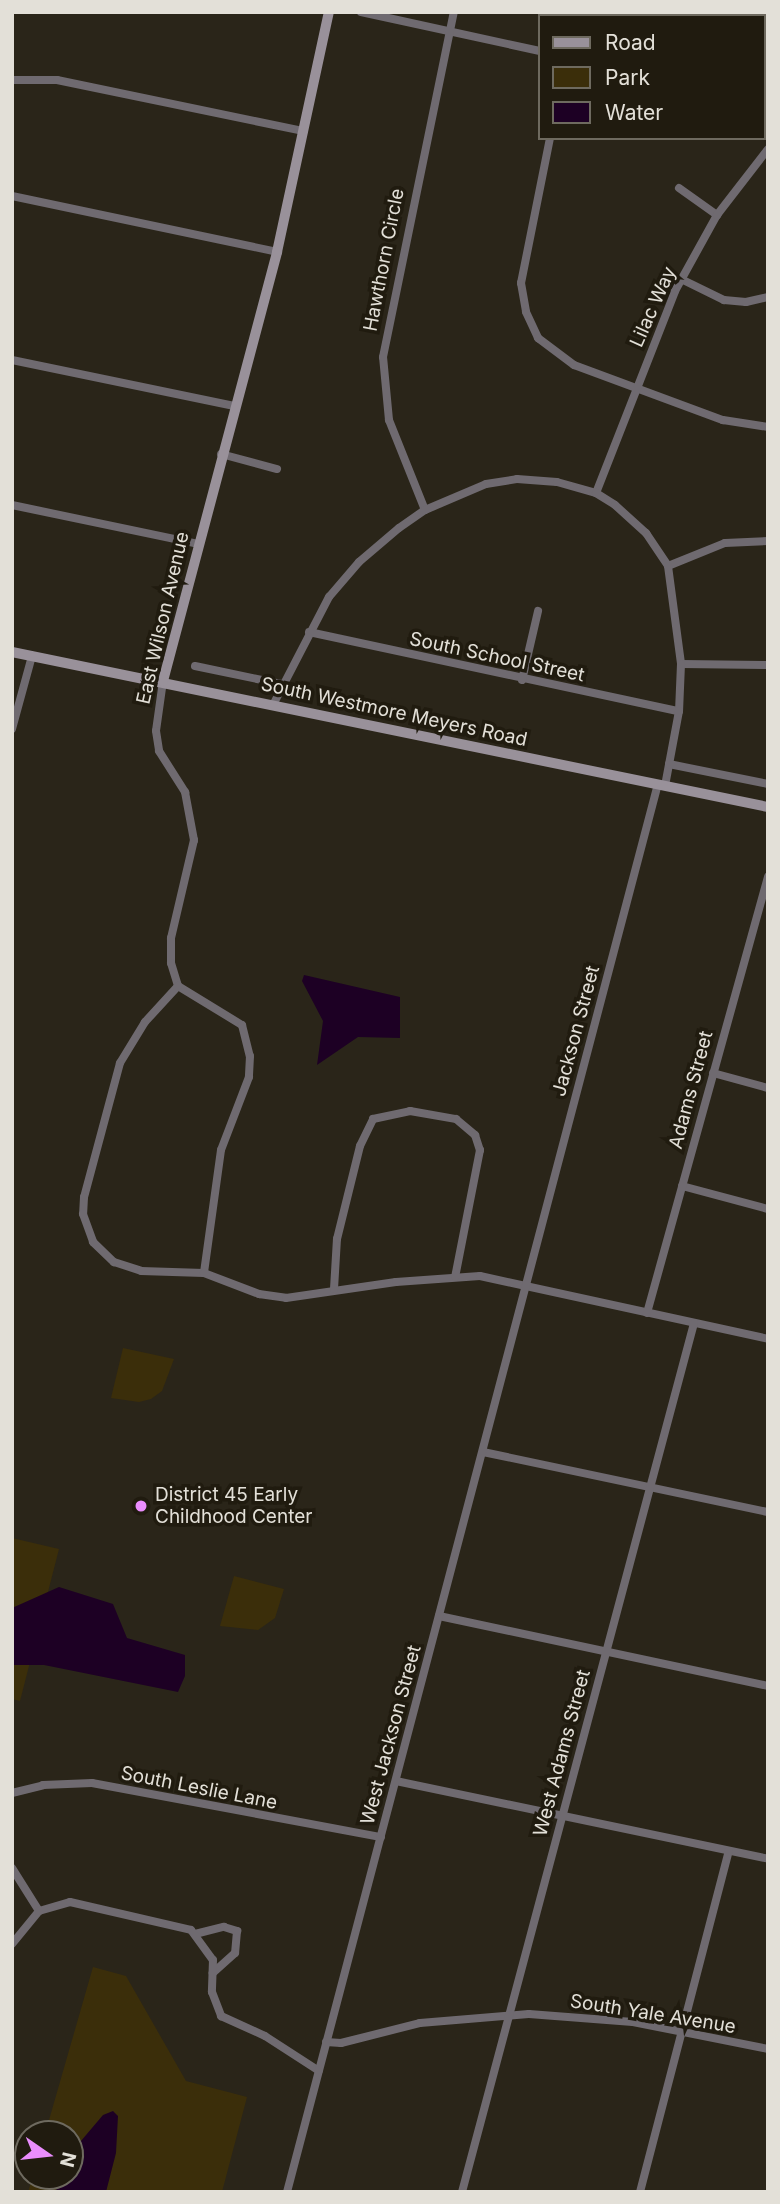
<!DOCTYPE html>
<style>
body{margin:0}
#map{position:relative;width:780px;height:2204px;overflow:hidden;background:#2a2519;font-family:Inter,sans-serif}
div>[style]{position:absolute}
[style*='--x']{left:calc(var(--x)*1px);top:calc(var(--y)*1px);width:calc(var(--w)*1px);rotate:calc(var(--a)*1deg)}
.green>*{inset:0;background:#3b2e0a}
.water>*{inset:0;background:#1d0024}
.street>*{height:8px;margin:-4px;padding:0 4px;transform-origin:4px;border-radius:4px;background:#6f6a70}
.secondary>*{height:10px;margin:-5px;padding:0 5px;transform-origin:5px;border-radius:5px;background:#99919a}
.dots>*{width:19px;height:19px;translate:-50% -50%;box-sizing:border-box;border:4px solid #201b0f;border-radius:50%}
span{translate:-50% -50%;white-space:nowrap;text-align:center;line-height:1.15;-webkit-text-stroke:7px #201b0f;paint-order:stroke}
.street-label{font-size:19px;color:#e3e0d8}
.poi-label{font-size:19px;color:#e3e0d8}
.left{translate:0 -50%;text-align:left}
.frame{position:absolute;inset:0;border:14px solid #e3e0d8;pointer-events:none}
.legend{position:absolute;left:538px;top:14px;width:228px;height:126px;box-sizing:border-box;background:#201b0f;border:2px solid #6e6a5f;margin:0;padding:9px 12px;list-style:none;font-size:21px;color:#e3e0d8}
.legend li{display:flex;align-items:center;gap:14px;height:35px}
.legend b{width:35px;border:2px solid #6e6a5f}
.north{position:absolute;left:14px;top:2120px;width:70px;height:70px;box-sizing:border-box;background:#201b0f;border:2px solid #6e6a5f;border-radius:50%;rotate:104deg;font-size:19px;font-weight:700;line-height:28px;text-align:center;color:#e3e0d8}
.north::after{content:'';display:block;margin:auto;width:24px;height:32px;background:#ea8dfd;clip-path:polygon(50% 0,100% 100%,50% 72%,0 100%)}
</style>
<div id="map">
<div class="green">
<i style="clip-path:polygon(624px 12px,768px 12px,768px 52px,764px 55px,764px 16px,624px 16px)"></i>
<i style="clip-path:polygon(123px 1348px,174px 1359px,162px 1391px,151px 1399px,139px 1402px,111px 1398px)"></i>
<i style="clip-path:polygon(12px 1538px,59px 1549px,20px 1701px,12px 1699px)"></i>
<i style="clip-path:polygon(234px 1576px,284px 1589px,275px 1618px,258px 1630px,220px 1626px)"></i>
<i style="clip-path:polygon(93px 1967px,126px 1976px,186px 2081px,247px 2097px,222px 2192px,28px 2192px,33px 2176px,70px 2176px,70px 2134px,45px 2134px)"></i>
</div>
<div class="water">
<i style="clip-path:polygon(304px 975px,400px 997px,400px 1038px,358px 1037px,317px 1065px,323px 1021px,302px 981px)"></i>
<i style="clip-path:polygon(59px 1587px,113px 1604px,127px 1638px,185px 1655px,185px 1676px,178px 1692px,44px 1665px,12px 1665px,12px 1608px)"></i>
<i style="clip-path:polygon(113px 2111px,118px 2116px,116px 2153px,106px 2192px,56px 2192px,59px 2176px,70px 2176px,70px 2157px,75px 2148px,103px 2115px)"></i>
</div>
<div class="street">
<i style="--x:361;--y:12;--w:183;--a:12.3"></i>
<i style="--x:575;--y:16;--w:4;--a:-76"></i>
<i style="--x:12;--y:80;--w:45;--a:0"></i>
<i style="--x:57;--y:80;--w:252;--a:11.7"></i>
<i style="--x:550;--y:138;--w:148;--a:101.3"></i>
<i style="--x:521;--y:283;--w:29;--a:80"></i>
<i style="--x:526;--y:312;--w:29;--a:65"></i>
<i style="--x:538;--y:338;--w:45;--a:36.9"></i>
<i style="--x:574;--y:365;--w:159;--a:20.3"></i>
<i style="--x:723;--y:420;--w:46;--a:8.8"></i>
<i style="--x:679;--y:188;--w:47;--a:35.4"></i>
<i style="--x:12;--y:196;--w:271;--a:11.9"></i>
<i style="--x:681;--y:279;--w:48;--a:26"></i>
<i style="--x:724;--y:300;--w:22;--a:5"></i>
<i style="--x:746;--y:302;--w:23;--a:-13"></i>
<i style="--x:12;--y:360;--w:227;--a:11.7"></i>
<i style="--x:221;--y:454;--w:58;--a:15"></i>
<i style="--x:596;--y:493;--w:217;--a:-68.6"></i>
<i style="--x:675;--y:291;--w:87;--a:-61.1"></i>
<i style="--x:717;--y:215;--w:83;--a:-52.3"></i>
<i style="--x:12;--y:505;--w:190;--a:11.8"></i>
<i style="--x:425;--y:510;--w:97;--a:-111.8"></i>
<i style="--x:389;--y:420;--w:63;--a:-95.4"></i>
<i style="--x:383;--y:357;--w:352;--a:-78.4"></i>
<i style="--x:668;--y:566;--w:61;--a:-22"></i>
<i style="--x:725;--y:543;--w:43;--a:-2.7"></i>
<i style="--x:309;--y:632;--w:378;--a:12.1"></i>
<i style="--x:681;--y:664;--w:87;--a:0.7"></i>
<i style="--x:195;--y:666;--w:88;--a:11.8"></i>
<i style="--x:522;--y:680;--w:71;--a:-76.9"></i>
<i style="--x:163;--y:681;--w:50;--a:98"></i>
<i style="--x:156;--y:731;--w:20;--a:81"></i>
<i style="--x:159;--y:751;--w:49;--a:57.6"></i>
<i style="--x:185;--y:792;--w:49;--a:79.4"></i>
<i style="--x:194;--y:840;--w:101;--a:103.2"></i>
<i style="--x:171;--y:938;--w:25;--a:90"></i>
<i style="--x:171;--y:963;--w:24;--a:73"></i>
<i style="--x:178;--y:986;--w:75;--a:31.4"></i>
<i style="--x:242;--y:1025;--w:32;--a:76"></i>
<i style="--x:250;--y:1056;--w:21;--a:93"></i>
<i style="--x:249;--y:1077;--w:78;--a:111"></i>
<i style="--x:221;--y:1150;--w:124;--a:97.9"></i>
<i style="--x:273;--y:705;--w:122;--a:-62.6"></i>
<i style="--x:329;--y:597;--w:46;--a:-49.4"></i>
<i style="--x:359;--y:562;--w:52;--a:-40.4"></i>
<i style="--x:399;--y:528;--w:32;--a:-35"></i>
<i style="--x:425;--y:510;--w:66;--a:-23.1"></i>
<i style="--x:486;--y:484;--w:31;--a:-9"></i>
<i style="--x:517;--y:479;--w:40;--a:4.3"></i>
<i style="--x:557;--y:482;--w:41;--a:15.8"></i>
<i style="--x:596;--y:493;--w:22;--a:32"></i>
<i style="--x:615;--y:505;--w:42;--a:42.1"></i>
<i style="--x:646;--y:533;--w:40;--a:56"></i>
<i style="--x:668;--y:566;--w:99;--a:82.4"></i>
<i style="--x:681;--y:664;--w:47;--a:92.4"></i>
<i style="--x:679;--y:711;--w:76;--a:100.6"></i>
<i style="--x:12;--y:729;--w:76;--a:-74.7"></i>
<i style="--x:669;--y:764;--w:101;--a:11.4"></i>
<i style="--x:178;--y:986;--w:49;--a:132.5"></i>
<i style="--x:145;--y:1022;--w:48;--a:121.4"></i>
<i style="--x:120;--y:1063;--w:139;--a:105"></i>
<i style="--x:84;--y:1197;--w:17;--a:93"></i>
<i style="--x:83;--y:1214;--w:30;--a:70"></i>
<i style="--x:93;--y:1242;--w:29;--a:44"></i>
<i style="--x:114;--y:1262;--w:28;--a:18"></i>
<i style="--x:141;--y:1271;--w:63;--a:1.8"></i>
<i style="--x:204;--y:1273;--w:59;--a:20.9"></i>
<i style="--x:259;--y:1294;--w:27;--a:8"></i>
<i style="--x:286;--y:1298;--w:111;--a:-8.3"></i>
<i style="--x:396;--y:1282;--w:84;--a:-4.1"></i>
<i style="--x:480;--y:1276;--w:295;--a:12.3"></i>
<i style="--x:713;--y:1073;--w:57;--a:15.3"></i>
<i style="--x:682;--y:1186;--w:89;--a:15"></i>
<i style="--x:334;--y:1289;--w:50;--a:-86.6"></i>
<i style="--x:337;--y:1239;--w:96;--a:-76.1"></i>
<i style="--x:360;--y:1146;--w:30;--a:-64"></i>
<i style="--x:373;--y:1119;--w:38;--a:-12"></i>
<i style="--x:410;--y:1111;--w:47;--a:9.9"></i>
<i style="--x:456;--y:1119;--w:25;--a:40"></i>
<i style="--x:475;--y:1135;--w:16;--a:72"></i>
<i style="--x:480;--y:1150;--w:129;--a:101.1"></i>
<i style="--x:647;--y:1313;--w:453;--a:-74.5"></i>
<i style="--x:483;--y:1452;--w:291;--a:11.9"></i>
<i style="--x:439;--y:1616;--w:336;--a:12"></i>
<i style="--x:396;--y:1781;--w:380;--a:11.8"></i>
<i style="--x:12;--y:1793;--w:32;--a:-14"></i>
<i style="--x:43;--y:1785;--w:49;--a:-2.3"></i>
<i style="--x:92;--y:1783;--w:294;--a:10.6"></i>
<i style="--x:12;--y:1868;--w:51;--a:57.9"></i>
<i style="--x:195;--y:1934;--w:30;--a:-14"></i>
<i style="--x:224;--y:1927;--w:14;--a:17"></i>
<i style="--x:237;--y:1931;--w:22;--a:95"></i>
<i style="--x:235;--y:1953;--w:30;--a:138"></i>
<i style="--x:12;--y:1944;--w:43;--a:-50.7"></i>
<i style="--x:39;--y:1911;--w:32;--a:-16"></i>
<i style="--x:70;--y:1902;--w:124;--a:13"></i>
<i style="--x:191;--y:1930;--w:37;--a:54"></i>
<i style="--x:213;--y:1960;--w:32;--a:92"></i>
<i style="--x:212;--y:1992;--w:26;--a:69"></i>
<i style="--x:221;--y:2016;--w:48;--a:24.4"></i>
<i style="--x:265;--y:2036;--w:64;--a:32.9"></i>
<i style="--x:326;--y:2042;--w:15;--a:4"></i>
<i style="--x:341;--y:2043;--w:81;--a:-14.2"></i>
<i style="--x:420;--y:2023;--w:109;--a:-4.7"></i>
<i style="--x:529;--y:2014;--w:104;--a:4.4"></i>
<i style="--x:633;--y:2022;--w:138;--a:11.3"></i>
<i style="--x:287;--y:2192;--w:1456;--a:-75.24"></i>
<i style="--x:462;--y:2192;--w:899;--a:-75.05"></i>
<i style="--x:640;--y:2192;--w:352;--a:-75.4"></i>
</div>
<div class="secondary">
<i style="--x:12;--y:652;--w:772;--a:11.59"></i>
<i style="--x:163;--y:681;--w:444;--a:-75.1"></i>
<i style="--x:277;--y:252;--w:246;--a:-77.8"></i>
</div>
<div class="dots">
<i style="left:141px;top:1506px;background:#ea8dfd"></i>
</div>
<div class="street-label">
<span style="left:384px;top:260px;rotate:-79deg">Hawthorn Circle</span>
<span style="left:653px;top:307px;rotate:-66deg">Lilac Way</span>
<span style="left:163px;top:618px;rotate:-77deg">East Wilson Avenue</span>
<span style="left:497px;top:657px;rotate:12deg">South School Street</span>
<span style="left:394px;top:712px;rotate:12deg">South Westmore Meyers Road</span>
<span style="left:576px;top:1031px;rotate:-75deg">Jackson Street</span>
<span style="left:691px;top:1090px;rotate:-75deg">Adams Street</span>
<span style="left:391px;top:1735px;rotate:-75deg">West Jackson Street</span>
<span style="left:562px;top:1753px;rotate:-75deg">West Adams Street</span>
<span style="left:199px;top:1788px;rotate:11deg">South Leslie Lane</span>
<span style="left:653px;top:2014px;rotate:9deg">South Yale Avenue</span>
</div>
<div class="poi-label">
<span class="left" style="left:155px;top:1506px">District 45 Early<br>Childhood Center</span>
</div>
<div class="frame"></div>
<ul class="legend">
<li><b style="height:9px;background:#99919a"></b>Road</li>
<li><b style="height:19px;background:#3b2e0a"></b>Park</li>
<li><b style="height:19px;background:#1d0024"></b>Water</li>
</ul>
<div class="north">N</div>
</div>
